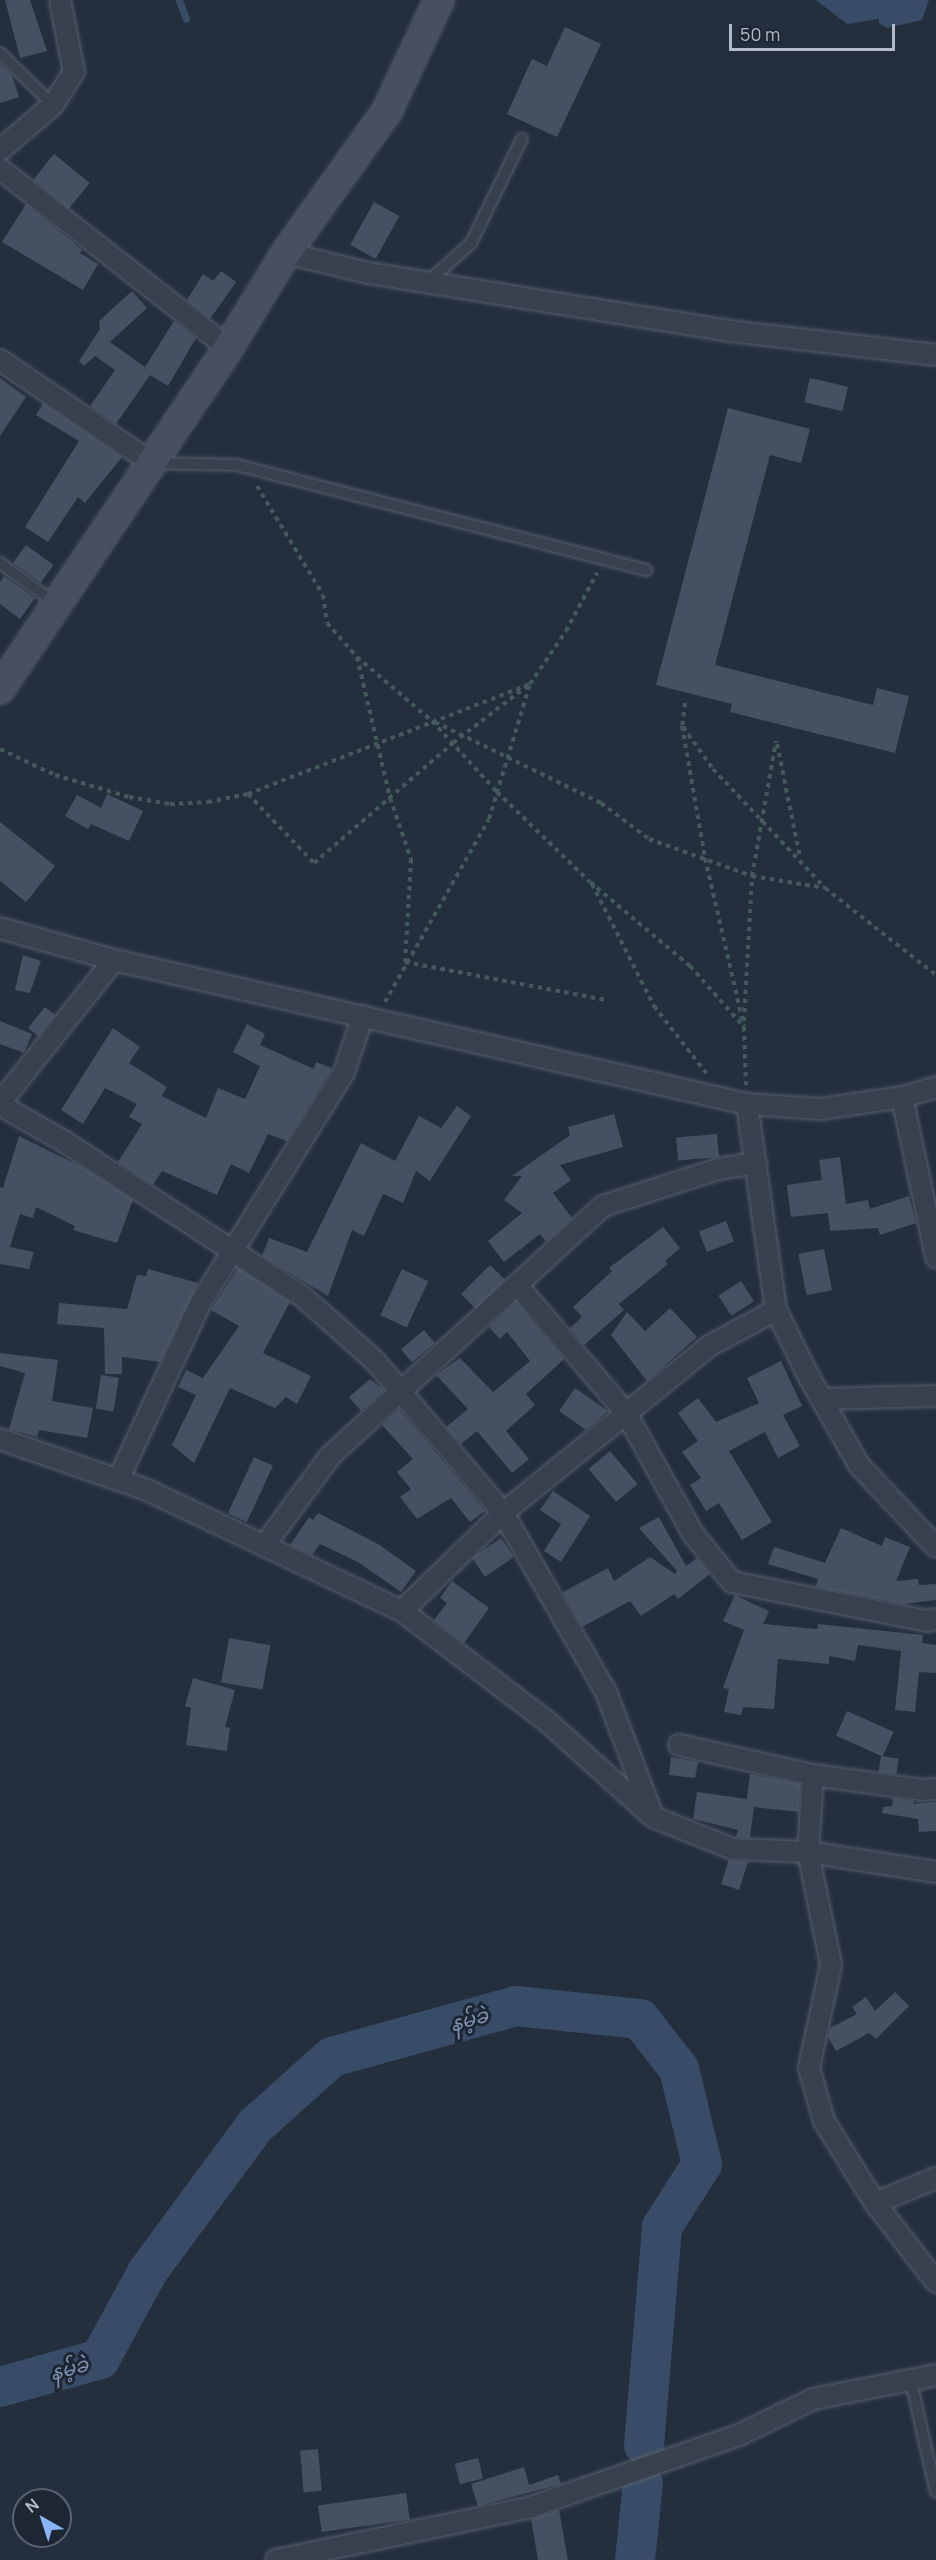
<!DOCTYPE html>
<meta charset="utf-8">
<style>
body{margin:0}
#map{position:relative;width:936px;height:2560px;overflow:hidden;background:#242f3e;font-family:Manrope,"Noto Sans Myanmar",sans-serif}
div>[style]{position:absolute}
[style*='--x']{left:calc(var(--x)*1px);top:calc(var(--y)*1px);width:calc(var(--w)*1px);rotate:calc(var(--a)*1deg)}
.water>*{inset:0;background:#394c67}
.stream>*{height:7px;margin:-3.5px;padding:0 3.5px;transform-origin:3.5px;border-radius:3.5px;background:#394c67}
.river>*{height:40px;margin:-20px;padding:0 20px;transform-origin:20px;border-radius:20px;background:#394c67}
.building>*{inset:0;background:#455162;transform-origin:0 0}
.path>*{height:4px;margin-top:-2px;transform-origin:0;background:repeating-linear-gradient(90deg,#44595c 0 4.5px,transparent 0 9px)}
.roads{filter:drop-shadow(0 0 2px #565f6c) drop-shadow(0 0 2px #565f6c)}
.service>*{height:10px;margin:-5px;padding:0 5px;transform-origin:5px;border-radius:5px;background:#38414e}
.minor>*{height:20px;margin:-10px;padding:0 10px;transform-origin:10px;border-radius:10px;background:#38414e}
.secondary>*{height:28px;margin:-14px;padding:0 14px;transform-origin:14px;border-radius:14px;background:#465061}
span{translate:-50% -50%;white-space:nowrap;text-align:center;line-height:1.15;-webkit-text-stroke:6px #1d2633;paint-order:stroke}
.water-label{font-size:20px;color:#7c92b1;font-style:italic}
.north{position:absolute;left:12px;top:2488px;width:60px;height:60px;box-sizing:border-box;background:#1d2633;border:2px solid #59626f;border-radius:50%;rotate:321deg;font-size:16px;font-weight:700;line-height:24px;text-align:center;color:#b4bcc9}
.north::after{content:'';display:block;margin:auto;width:21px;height:27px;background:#8ab4f8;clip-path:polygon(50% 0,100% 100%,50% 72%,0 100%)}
.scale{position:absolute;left:729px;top:24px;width:166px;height:27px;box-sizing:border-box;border:3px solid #b4bcc9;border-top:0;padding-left:8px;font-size:18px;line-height:21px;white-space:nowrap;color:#b4bcc9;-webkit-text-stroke:4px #1d2633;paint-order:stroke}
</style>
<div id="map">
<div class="water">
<i style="clip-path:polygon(816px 0,929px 0,922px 20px,887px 28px,879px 23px,879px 19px,847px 24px)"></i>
</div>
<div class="stream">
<i style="--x:179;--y:0;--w:20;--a:70"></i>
</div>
<div class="river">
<i style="--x:0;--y:2387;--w:104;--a:-15.6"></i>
<i style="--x:100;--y:2359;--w:100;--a:-61.4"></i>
<i style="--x:148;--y:2271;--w:180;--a:-53.6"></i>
<i style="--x:255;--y:2126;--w:103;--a:-41.9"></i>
<i style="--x:332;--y:2057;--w:191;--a:-15.5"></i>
<i style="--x:516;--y:2006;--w:125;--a:6"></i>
<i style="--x:640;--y:2019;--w:63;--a:52"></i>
<i style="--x:679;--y:2069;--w:98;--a:76.4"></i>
<i style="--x:702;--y:2164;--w:75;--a:122.4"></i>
<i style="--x:662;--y:2227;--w:219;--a:94.7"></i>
<i style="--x:635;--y:2560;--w:77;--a:-84.1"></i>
</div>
<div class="building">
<i style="clip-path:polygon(5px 0,30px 0,47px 51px,20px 58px)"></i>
<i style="clip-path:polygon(565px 27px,601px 44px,557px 137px,507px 114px,532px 59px,547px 66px)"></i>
<i style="clip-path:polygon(0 64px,12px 75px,19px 97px,0 103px)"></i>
<i style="left:54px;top:154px;width:46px;height:33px;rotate:39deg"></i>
<i style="left:374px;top:202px;width:29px;height:49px;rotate:29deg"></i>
<i style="clip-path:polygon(26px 204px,82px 250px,80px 253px,98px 264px,83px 290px,2px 242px)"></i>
<i style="clip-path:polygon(221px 271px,236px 282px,210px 319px,187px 300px,203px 274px,213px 281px)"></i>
<i style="clip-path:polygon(132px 291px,147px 308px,110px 342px,145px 367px,174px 321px,196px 338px,168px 386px,150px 375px,116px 424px,90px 406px,115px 370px,95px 356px,84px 366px,79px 361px,100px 329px,99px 321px)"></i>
<i style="clip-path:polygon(0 378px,26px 397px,0 436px)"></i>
<i style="left:810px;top:378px;width:39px;height:25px;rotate:13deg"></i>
<i style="clip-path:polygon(43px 403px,122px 457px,85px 503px,78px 497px,48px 542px,25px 527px,79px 441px,36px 415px)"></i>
<i style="clip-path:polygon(728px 408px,810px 429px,801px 463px,770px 455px,715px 665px,873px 705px,877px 688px,909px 696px,895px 753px,730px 712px,732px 704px,656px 685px)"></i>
<i style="left:26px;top:545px;width:34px;height:22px;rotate:36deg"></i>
<i style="clip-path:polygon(4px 576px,35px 598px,20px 619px,0 604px,0 582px)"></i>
<i style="clip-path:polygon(107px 794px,143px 811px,129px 841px,91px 824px,88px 829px,65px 816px,77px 795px,101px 808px)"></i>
<i style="clip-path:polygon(0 822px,55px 866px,26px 902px,0 881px)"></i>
<i style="clip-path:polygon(23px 955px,41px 961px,30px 993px,15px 990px)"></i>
<i style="left:45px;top:1007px;width:13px;height:27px;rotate:39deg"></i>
<i style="clip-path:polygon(0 1021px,32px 1034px,24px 1053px,0 1044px)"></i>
<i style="clip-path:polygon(247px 1024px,265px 1034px,260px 1045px,314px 1069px,316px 1062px,332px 1068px,287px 1141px,268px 1134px,249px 1173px,231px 1164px,217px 1195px,162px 1171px,153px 1185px,118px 1162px,142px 1124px,129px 1117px,137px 1104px,105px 1088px,83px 1124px,61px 1110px,113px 1028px,140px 1047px,129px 1063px,167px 1087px,162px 1096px,206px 1118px,218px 1088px,245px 1099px,260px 1066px,233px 1052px)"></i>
<i style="clip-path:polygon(457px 1106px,471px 1116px,438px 1168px,430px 1181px,416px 1171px,403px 1203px,383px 1194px,364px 1236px,352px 1230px,328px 1296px,262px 1256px,269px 1238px,307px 1252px,361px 1143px,395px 1161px,419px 1116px,441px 1128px)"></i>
<i style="clip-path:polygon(614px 1114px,623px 1147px,560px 1165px,571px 1180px,553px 1193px,572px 1218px,546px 1242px,540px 1234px,504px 1262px,488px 1241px,522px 1213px,504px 1200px,522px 1176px,512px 1176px,570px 1135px,568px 1127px)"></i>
<i style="left:717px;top:1134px;width:23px;height:41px;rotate:85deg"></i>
<i style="clip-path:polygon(19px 1136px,82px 1167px,133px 1200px,117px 1243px,73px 1230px,75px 1226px,36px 1207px,33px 1218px,20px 1214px,10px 1247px,34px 1252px,29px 1269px,0 1264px,0 1187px,3px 1188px)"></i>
<i style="clip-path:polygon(840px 1157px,846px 1204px,868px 1200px,870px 1209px,909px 1196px,916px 1223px,880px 1235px,878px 1228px,830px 1231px,828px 1213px,791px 1217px,787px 1185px,822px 1180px,819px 1160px)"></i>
<i style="left:726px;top:1221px;width:22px;height:29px;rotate:69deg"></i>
<i style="clip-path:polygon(663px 1227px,680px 1248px,665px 1261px,668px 1264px,619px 1304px,624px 1310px,584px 1345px,570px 1328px,582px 1317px,573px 1307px,612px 1271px,609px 1268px)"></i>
<i style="left:824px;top:1249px;width:42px;height:26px;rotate:79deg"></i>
<i style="left:490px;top:1265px;width:21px;height:41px;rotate:45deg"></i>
<i style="clip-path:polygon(238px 1268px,290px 1302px,263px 1353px,311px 1376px,297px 1404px,286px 1397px,275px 1408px,230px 1388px,194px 1463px,172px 1445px,196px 1395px,178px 1387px,186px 1370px,203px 1378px,239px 1326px,211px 1310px)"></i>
<i style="clip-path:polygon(148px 1269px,198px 1283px,160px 1362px,122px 1357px,122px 1374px,105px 1374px,104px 1328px,57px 1324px,59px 1303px,127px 1309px,137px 1275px,146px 1276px)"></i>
<i style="left:402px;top:1269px;width:29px;height:51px;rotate:25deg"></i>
<i style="left:741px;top:1281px;width:24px;height:27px;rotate:57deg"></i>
<i style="clip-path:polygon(516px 1302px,564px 1359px,526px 1394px,535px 1405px,506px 1431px,529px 1459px,512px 1473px,477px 1431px,461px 1444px,446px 1427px,468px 1409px,436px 1375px,460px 1358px,493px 1392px,530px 1361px,507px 1332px,500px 1339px,489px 1327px)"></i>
<i style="clip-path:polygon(670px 1308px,697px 1337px,647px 1381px,611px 1335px,627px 1312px,645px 1331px)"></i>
<i style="left:424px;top:1330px;width:17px;height:30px;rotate:50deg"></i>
<i style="clip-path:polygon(0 1353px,58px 1360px,52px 1401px,93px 1408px,87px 1438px,39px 1430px,37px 1437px,9px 1429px,25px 1373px,0 1366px)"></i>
<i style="clip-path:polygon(781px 1361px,802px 1406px,783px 1415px,800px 1446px,778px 1458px,765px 1432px,729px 1451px,772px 1522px,742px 1540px,719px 1503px,706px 1511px,690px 1485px,701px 1478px,682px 1452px,698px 1441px,678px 1413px,698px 1398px,716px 1422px,759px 1403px,747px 1378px)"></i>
<i style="left:101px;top:1375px;width:18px;height:34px;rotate:9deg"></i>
<i style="clip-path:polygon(370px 1379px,384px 1390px,361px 1411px,349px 1397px)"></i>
<i style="clip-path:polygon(575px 1388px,608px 1411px,586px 1430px,559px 1411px)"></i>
<i style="clip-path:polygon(399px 1409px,485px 1511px,470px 1522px,451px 1498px,417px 1519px,400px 1497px,411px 1489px,397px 1472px,413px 1459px,382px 1425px)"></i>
<i style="left:610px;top:1451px;width:43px;height:28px;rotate:50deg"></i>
<i style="left:254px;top:1457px;width:21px;height:62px;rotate:25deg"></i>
<i style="clip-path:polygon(553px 1491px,590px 1516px,561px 1562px,544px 1551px,561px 1524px,540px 1510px)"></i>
<i style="clip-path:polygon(318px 1513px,378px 1544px,416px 1571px,401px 1592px,358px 1562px,320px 1544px,312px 1555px,290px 1545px,309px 1517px,313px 1520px)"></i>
<i style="clip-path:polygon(659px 1517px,686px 1566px,697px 1558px,710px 1574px,678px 1599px,674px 1594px,641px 1616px,630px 1601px,582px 1627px,563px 1592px,608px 1568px,614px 1581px,650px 1557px,675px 1574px,677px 1571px,639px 1528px)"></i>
<i style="clip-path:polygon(841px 1528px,882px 1546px,885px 1537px,910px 1547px,896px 1581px,918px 1579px,919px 1585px,936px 1584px,936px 1600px,904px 1604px,816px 1587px,818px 1579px,768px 1564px,774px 1547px,825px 1563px)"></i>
<i style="left:501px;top:1538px;width:23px;height:35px;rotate:56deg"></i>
<i style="clip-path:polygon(452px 1581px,489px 1608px,464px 1643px,434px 1620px,447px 1603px,440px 1598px)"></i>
<i style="clip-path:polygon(735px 1595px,769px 1611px,763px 1624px,817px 1629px,818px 1624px,923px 1635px,922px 1643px,936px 1645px,936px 1673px,919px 1672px,915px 1712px,895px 1710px,901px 1651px,858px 1645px,855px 1661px,829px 1656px,829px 1664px,778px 1659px,774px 1709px,743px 1707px,741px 1715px,724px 1712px,729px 1689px,723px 1688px,744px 1630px,723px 1621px)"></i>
<i style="left:229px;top:1638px;width:42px;height:45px;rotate:10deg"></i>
<i style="clip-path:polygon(193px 1678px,235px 1690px,225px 1727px,230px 1728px,227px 1751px,186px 1745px,191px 1708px,185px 1706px)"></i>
<i style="left:847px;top:1711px;width:51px;height:27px;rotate:24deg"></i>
<i style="left:881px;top:1756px;width:18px;height:16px;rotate:9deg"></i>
<i style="clip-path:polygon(671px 1757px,698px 1762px,695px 1778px,669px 1775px)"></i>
<i style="clip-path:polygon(750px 1774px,800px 1784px,799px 1812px,754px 1807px,750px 1838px,736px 1837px,738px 1830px,693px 1819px,697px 1792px,747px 1799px)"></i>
<i style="clip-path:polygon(893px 1798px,914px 1801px,913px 1804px,936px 1802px,936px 1831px,919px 1832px,918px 1819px,882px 1813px,883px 1807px,892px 1806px)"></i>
<i style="clip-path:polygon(729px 1860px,748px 1862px,739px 1890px,721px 1884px)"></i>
<i style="clip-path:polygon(895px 1992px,909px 2006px,876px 2039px,869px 2033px,836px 2051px,828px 2037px,830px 2028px,857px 2014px,852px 2007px,866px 1997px,875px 2011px)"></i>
<i style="left:318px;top:2449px;width:42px;height:18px;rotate:85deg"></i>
<i style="left:478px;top:2458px;width:21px;height:24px;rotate:76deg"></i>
<i style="clip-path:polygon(524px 2467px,529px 2485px,558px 2475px,561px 2484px,478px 2506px,471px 2484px)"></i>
<i style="left:406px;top:2493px;width:27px;height:89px;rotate:82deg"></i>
<i style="clip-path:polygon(559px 2510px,568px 2560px,538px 2560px,531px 2519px)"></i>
</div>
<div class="path">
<i style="--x:257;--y:486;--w:127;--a:58.8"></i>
<i style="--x:323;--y:595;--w:28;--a:82"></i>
<i style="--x:327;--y:623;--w:45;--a:48.6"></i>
<i style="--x:357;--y:657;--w:99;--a:40.5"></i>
<i style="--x:432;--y:721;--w:96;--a:47.5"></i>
<i style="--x:497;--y:792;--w:129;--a:44.1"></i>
<i style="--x:590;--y:882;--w:131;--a:40"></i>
<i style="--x:690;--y:966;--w:81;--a:48.5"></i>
<i style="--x:357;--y:657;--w:145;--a:76.8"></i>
<i style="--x:390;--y:798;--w:65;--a:71"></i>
<i style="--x:411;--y:859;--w:103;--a:93.3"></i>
<i style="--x:405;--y:962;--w:206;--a:10.7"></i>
<i style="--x:685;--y:703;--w:23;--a:97"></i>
<i style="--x:682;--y:726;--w:134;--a:80.1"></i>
<i style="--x:705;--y:858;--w:173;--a:77"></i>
<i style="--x:744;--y:1027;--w:58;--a:88"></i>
<i style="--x:435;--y:722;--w:185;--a:26"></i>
<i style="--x:601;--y:803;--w:60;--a:36.9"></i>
<i style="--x:649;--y:839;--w:109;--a:19.8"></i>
<i style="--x:752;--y:876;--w:74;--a:9.3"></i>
<i style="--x:683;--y:727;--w:52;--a:54.5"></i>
<i style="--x:713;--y:769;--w:163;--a:46.7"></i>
<i style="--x:825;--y:888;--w:141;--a:38.1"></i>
<i style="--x:777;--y:744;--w:115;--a:78.5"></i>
<i style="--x:0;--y:749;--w:61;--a:25.3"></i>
<i style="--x:55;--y:775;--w:77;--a:16.6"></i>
<i style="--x:129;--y:797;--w:42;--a:9.7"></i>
<i style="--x:170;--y:804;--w:38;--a:-3"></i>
<i style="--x:208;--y:802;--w:41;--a:-11.3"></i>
<i style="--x:248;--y:794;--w:303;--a:-21.3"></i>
<i style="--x:248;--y:794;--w:95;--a:46.3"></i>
<i style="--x:314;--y:863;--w:184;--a:-40.8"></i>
<i style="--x:453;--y:743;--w:93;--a:-37.6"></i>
<i style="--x:592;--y:884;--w:137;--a:63.1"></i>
<i style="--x:654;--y:1006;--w:86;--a:52.1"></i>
<i style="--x:385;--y:1002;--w:210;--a:-60.4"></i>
<i style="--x:489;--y:819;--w:141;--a:-73.1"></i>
<i style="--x:530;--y:684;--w:64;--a:-55.8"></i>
<i style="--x:566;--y:631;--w:66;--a:-61.9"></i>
<i style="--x:744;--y:1021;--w:145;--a:-86.8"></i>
<i style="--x:752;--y:876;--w:137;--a:-79.9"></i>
</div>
<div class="roads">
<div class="service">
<i style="--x:0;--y:53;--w:74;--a:44.5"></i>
<i style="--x:429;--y:281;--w:57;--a:-42.1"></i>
<i style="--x:471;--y:243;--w:116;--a:-63.9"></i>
<i style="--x:154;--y:463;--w:83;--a:1.4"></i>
<i style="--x:237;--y:465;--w:423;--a:14.4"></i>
<i style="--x:0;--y:563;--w:68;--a:36"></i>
<i style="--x:910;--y:2377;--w:118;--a:77.3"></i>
</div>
<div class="minor">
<i style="--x:0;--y:150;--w:70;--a:-40.3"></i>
<i style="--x:53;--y:105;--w:39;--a:-58"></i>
<i style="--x:74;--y:72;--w:73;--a:-101"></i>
<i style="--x:0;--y:169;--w:290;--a:38.1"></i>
<i style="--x:286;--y:253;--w:84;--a:13.7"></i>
<i style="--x:368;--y:273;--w:367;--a:9.1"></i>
<i style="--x:730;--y:331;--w:207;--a:6.6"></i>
<i style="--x:0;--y:360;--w:184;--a:34.1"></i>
<i style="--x:0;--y:928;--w:118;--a:15.7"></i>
<i style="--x:114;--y:960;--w:649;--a:12.82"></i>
<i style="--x:747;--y:1104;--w:74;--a:3.9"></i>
<i style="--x:821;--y:1109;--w:82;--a:-8.4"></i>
<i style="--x:902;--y:1097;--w:35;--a:-16"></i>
<i style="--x:902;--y:1097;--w:164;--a:78"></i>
<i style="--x:0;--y:1103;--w:183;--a:-51.4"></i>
<i style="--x:747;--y:1104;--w:208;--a:82"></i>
<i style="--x:776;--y:1310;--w:72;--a:63.8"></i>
<i style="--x:808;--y:1375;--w:103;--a:60.5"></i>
<i style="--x:859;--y:1465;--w:112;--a:46.8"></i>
<i style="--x:0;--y:1105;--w:75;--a:29.6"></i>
<i style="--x:65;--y:1142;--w:281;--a:33"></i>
<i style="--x:301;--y:1295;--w:99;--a:41.7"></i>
<i style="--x:375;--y:1361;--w:199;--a:49.9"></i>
<i style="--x:503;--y:1513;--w:207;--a:60.1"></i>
<i style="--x:606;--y:1692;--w:130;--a:69.3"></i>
<i style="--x:517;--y:1285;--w:168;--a:49.6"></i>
<i style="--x:626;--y:1413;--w:138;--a:61"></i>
<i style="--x:693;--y:1534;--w:62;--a:50.9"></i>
<i style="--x:732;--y:1582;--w:199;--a:11.3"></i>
<i style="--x:927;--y:1621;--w:9;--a:-13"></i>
<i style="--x:821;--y:1399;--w:115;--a:-1.5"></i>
<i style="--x:0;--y:1439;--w:156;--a:19.1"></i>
<i style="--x:147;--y:1490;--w:282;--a:25.4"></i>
<i style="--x:402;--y:1611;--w:185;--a:37.3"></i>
<i style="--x:549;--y:1723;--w:140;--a:42.1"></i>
<i style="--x:653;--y:1817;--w:86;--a:21.8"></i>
<i style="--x:733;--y:1849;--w:75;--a:2.3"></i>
<i style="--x:808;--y:1852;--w:130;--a:8.9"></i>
<i style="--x:118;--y:1480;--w:196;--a:-65"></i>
<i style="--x:201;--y:1302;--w:271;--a:-58.1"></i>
<i style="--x:344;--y:1072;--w:59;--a:-71.3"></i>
<i style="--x:264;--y:1546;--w:112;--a:-53.7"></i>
<i style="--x:330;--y:1456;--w:370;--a:-42.5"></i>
<i style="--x:603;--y:1206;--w:121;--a:-17.8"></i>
<i style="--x:718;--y:1169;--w:38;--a:-9"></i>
<i style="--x:402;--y:1611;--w:141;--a:-44.1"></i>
<i style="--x:503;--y:1513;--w:265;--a:-39"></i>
<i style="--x:709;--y:1346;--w:76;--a:-28.2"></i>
<i style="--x:679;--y:1745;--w:137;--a:12.6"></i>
<i style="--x:813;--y:1775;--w:110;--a:7.8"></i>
<i style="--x:922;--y:1790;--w:14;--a:-4"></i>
<i style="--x:813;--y:1775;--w:77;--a:93.7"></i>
<i style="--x:808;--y:1852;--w:115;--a:78.5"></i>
<i style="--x:831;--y:1965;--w:105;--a:102.1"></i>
<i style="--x:809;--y:2068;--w:55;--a:74.2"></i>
<i style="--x:824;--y:2121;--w:97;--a:58.1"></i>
<i style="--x:875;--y:2203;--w:100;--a:52.3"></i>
<i style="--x:875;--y:2203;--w:66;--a:-22.3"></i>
<i style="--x:276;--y:2560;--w:260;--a:-11.7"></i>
<i style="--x:531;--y:2507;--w:220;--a:-19.1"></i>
<i style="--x:739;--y:2435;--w:82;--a:-25.9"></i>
<i style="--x:813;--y:2399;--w:125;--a:-11"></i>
</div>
<div class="secondary">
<i style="--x:0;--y:689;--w:410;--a:-56.2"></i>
<i style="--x:228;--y:348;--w:111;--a:-58.6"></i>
<i style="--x:286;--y:253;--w:174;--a:-54.6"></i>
<i style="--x:387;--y:111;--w:123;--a:-64.9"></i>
</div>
</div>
<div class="water-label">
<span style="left:469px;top:2019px;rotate:-16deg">နမ့်ခဲ</span>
<span style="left:69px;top:2368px;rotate:-15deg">နမ့်ခဲ</span>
</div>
<div class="north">N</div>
<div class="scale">50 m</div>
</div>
